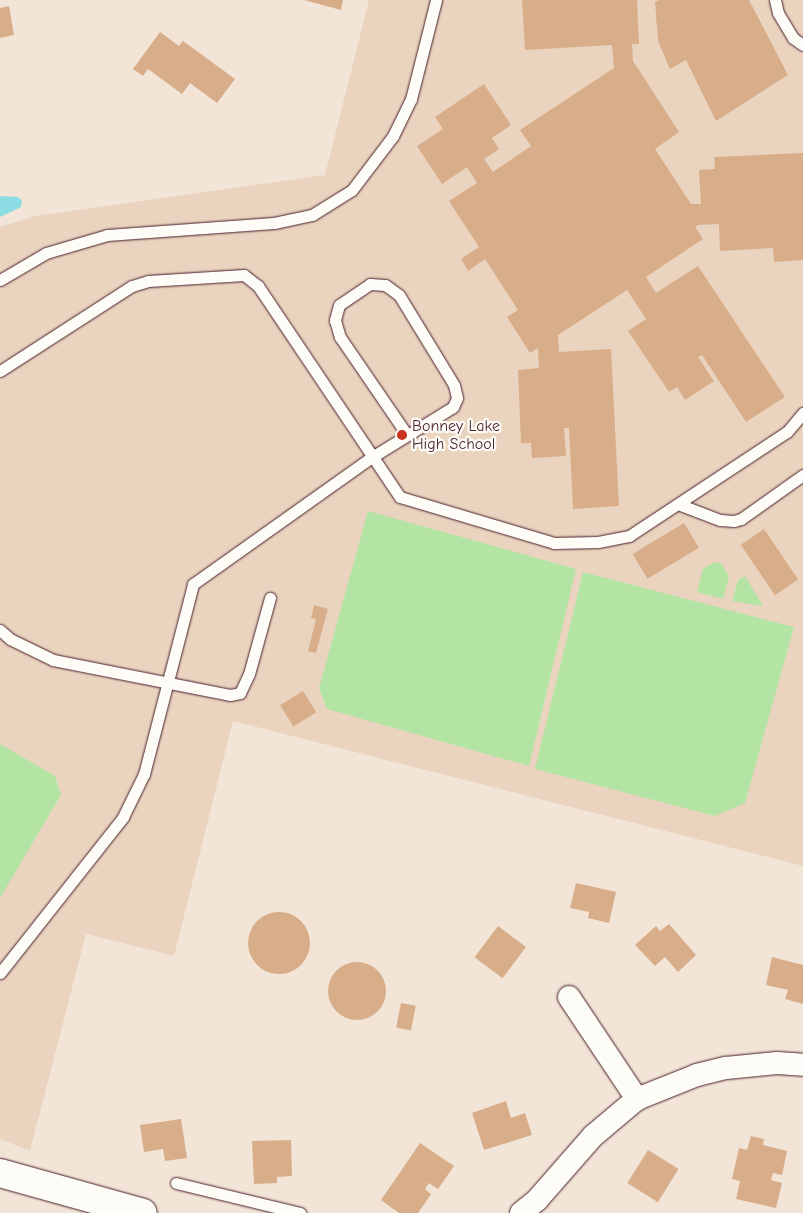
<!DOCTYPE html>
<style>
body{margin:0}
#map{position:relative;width:803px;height:1213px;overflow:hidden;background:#f2e4d6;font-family:"Comic Neue",sans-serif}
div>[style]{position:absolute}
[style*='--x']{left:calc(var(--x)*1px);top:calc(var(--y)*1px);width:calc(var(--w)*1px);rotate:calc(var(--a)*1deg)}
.built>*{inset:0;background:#ead4bf}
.green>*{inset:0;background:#b4e4a3}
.water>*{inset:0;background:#8bdce3}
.building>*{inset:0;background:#d8ad89;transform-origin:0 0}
.round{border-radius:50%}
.roads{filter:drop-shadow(0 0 1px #4a1f2b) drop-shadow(0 0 1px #4a1f2b)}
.lane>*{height:11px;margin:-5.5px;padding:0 5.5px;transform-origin:5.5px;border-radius:5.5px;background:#fdfcf7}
.street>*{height:22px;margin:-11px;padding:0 11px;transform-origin:11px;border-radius:11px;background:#fdfcf7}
.secondary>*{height:28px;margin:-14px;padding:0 14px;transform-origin:14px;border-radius:14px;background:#fdfcf7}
.dots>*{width:14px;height:14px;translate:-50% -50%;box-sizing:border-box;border:2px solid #fdfcf7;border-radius:50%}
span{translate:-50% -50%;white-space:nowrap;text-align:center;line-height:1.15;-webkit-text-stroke:4.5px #fdfcf7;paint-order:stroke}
.poi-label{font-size:16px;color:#4a1f2b}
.left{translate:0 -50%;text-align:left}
</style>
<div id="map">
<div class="built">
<i style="clip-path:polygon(369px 0,803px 0,803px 866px,233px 721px,174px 956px,86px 934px,30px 1151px,0 1139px,0 227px,35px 216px,325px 175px)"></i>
</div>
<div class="green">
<i style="clip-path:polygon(368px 511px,576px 569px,529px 766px,327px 709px,319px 688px)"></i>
<i style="clip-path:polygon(714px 562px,722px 564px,729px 577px,723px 599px,697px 592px,703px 569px)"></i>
<i style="clip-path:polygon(583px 572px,794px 627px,745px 803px,715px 816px,535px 769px)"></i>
<i style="clip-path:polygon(745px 576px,763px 606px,732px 601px,738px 580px)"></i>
<i style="clip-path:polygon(0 744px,55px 776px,61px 795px,0 898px)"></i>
</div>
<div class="water">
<i style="clip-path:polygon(0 196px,18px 197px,22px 201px,21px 207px,0 217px)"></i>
</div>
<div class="building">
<i style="clip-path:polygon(304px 0,343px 0,341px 10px)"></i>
<i style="clip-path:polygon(522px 0,637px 0,639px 44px,632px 44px,633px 61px,679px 132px,655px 149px,691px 204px,701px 204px,699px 170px,715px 169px,714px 157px,803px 153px,803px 260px,774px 262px,773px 248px,720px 251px,719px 224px,698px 225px,695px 227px,703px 239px,646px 277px,656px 293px,698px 266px,785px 397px,746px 422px,702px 355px,698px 357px,714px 381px,685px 400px,677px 387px,669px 392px,628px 331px,646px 319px,627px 290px,558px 335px,559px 352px,611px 349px,619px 506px,573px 509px,569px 428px,564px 428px,566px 456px,532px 458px,531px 443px,521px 443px,518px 370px,539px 368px,538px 348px,530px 353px,507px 317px,518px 310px,485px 259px,468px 271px,461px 259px,479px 247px,449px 201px,477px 183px,467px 167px,442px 184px,417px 146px,443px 129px,435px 117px,484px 84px,511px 125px,492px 138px,499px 149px,484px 159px,493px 172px,531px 146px,520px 130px,614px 68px,612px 45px,525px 50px)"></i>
<i style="clip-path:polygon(660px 0,749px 0,788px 75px,716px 121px,686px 60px,670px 69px,658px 41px,655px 2px)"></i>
<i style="clip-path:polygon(9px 6px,14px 35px,0 38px,0 8px)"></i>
<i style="clip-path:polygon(160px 32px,179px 46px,183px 41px,235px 79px,217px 103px,190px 83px,182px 94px,148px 69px,143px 76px,133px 69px)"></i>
<i style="left:684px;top:523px;width:29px;height:60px;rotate:59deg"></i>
<i style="left:764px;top:529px;width:61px;height:28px;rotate:56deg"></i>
<i style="clip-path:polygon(314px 605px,328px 609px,316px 653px,308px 651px,316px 619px,311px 618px)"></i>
<i style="left:303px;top:691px;width:25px;height:27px;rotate:58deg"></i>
<i style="clip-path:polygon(576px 883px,616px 892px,609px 923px,588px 918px,589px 912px,570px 908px)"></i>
<i class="round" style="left:248px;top:912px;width:62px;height:62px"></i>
<i style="clip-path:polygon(669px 924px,696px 955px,678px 972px,665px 957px,655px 966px,635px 945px,656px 926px,660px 931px)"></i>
<i style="left:498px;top:926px;width:35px;height:39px;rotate:37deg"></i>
<i style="clip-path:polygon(772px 957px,803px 965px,803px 1004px,785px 999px,788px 990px,766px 985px)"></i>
<i class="round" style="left:328px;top:962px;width:58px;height:58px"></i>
<i style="left:401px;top:1003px;width:15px;height:25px;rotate:11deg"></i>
<i style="clip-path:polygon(506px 1101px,511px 1118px,525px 1113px,532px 1135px,484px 1150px,472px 1113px)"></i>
<i style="clip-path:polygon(181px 1119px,187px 1158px,165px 1161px,163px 1149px,144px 1152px,140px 1125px)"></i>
<i style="clip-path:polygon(751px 1136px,764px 1139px,763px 1145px,787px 1151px,782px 1175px,773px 1173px,771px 1180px,782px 1183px,776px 1208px,736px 1199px,740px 1181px,732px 1179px,739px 1148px,747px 1150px)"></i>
<i style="clip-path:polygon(291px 1140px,292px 1176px,277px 1177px,277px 1183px,254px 1184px,252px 1141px)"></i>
<i style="clip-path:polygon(420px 1143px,454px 1166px,438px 1189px,429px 1183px,425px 1189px,431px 1194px,418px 1213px,399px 1213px,381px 1200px)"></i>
<i style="left:648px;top:1150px;width:36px;height:39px;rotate:32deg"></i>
</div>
<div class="roads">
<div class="lane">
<i style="--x:775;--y:0;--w:13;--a:77"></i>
<i style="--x:778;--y:13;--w:29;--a:59"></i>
<i style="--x:793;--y:38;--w:12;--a:35"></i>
<i style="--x:0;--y:280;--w:53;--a:-30.4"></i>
<i style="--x:46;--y:253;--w:64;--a:-16.4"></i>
<i style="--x:107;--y:235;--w:167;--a:-4.1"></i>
<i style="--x:274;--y:223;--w:39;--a:-12"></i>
<i style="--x:312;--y:215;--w:47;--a:-32"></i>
<i style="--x:352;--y:190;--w:68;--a:-52.8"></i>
<i style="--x:393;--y:136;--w:41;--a:-64.1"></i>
<i style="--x:411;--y:99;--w:102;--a:-75.8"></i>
<i style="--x:0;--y:371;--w:157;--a:-32.8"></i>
<i style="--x:132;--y:286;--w:17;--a:-17"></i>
<i style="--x:148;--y:281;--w:96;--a:-3.6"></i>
<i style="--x:244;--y:275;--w:18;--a:38"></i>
<i style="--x:258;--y:286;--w:254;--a:56.1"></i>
<i style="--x:400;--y:497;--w:161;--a:16.6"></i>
<i style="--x:554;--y:543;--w:44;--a:-1.3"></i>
<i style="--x:598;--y:542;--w:32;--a:-11"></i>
<i style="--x:629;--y:536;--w:189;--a:-33.4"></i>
<i style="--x:787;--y:432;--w:25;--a:-50"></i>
<i style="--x:678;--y:504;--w:45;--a:20.9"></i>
<i style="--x:720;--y:520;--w:14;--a:4"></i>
<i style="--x:734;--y:521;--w:7;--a:-16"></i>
<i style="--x:741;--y:519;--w:76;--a:-35.4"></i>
<i style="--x:0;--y:630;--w:13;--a:42"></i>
<i style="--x:10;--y:639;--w:48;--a:26"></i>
<i style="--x:53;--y:660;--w:180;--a:11.2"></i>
<i style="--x:230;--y:695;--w:10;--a:-11"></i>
<i style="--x:240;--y:693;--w:21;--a:-65"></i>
<i style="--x:249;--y:674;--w:79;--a:-74.6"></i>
<i style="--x:0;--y:973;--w:199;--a:-51.7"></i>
<i style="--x:123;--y:817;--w:48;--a:-64"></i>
<i style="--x:144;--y:774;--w:196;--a:-75.5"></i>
<i style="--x:193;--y:584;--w:219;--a:-35.4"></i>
<i style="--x:372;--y:457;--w:95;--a:-31.7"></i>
<i style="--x:453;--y:407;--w:10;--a:-66"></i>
<i style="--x:457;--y:398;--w:13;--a:-103"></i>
<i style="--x:454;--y:385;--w:105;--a:-121.4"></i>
<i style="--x:399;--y:295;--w:17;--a:-144"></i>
<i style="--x:385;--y:285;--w:15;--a:-176"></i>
<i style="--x:370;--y:284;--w:37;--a:146"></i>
<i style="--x:339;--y:305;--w:16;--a:105"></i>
<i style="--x:335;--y:320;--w:18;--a:74"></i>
<i style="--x:340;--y:337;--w:119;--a:55.6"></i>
<i style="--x:176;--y:1183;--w:128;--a:13.6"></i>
</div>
<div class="street">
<i style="--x:569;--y:997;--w:123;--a:56.3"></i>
<i style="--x:521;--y:1213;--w:21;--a:-39"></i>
<i style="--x:537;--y:1200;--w:85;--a:-48.8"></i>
<i style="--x:593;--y:1136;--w:57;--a:-40.1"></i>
<i style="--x:637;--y:1099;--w:65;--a:-21.8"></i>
<i style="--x:697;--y:1075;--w:30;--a:-14"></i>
<i style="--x:726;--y:1068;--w:51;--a:-5.6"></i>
<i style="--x:777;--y:1063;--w:26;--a:4"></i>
</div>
<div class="secondary">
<i style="--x:0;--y:1173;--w:148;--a:15.6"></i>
</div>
</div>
<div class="dots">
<i style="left:402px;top:435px;background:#c8321e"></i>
</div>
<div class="poi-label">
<span class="left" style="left:412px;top:435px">Bonney Lake<br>High School</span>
</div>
</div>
